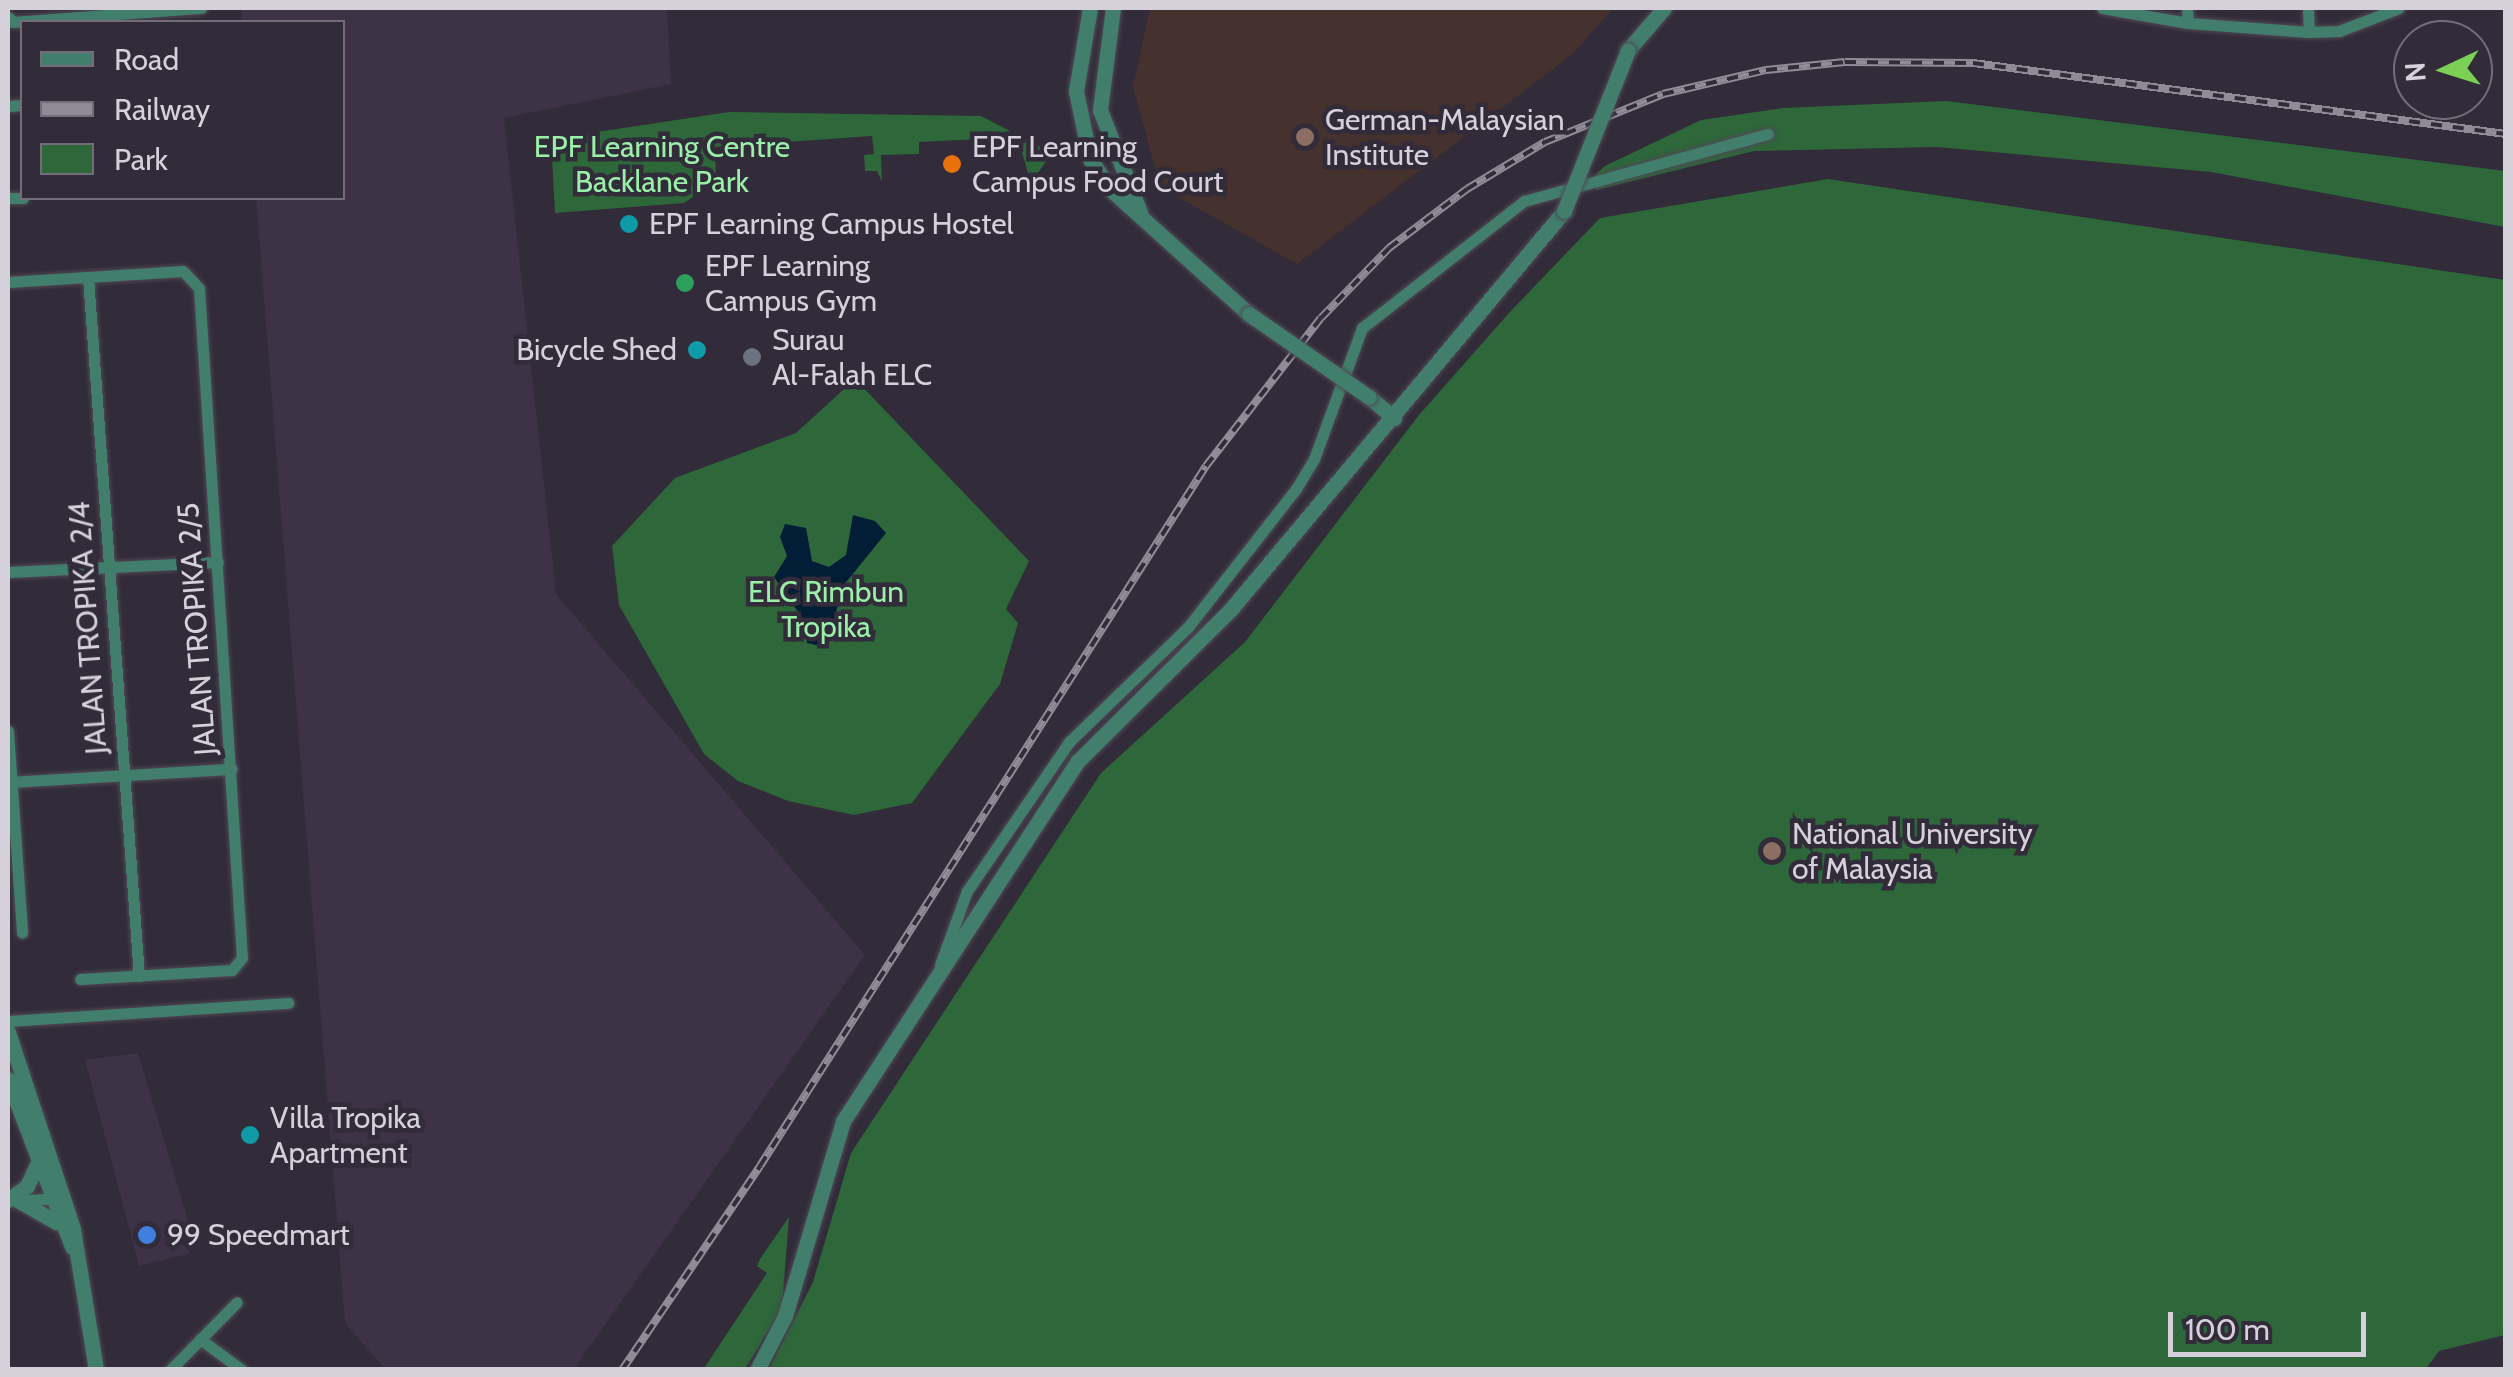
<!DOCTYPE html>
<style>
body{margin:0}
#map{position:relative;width:2513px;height:1377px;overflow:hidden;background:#322b39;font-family:Cabin,sans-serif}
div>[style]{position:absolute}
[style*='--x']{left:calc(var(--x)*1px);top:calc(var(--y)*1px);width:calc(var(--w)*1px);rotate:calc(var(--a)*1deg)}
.built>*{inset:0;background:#3d3246}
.education>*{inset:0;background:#45312d}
.green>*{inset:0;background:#2d673a}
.water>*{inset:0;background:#021e37}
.roads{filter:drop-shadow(0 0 2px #4f4956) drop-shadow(0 0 2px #4f4956)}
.minor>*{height:11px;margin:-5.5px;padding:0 5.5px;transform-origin:5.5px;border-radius:5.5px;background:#417f6c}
.tertiary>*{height:15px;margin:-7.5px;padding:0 7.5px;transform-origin:7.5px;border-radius:7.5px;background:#417f6c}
.rail>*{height:8px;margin-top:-4px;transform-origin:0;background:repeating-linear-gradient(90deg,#322b39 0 11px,#908b96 0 22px);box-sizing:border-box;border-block:2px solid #908b96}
.bridges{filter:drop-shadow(0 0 2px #4f4956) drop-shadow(0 0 2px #4f4956)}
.tertiary-bridge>*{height:15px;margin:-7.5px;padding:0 7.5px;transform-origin:7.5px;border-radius:7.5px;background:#417f6c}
.dots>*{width:28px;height:28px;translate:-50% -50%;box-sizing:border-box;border:5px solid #322b39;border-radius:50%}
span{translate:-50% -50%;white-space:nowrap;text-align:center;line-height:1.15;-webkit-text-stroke:9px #322b39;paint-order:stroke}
.poi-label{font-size:30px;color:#d5d0d9}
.left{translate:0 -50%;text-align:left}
.right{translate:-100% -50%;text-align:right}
.park-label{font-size:30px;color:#9af0a9}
.street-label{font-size:30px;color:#d5d0d9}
.frame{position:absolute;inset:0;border:10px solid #d5d0d9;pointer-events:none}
.legend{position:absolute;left:20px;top:20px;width:325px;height:180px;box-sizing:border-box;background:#322b39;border:2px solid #736d79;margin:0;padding:12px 18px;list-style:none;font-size:30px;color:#d5d0d9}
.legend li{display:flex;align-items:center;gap:20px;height:50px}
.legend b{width:50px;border:2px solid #736d79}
.north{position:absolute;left:2393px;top:20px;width:100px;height:100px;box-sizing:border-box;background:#322b39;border:2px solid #736d79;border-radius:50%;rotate:266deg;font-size:28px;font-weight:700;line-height:40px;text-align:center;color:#d5d0d9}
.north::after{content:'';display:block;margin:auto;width:35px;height:45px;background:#7bd155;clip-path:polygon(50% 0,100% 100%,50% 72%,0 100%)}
.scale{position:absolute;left:2168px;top:1312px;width:198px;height:45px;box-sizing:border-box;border:5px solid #d5d0d9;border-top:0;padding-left:12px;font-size:30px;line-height:35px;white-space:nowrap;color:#d5d0d9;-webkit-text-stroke:8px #322b39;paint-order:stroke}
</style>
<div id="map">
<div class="built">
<i style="clip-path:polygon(241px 8px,667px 8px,671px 84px,504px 118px,556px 594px,865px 955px,574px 1369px,385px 1369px,345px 1323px,256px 198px,342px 198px,342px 22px,242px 22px)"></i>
<i style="clip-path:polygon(138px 1053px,195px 1244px,188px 1254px,139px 1266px,85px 1060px)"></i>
</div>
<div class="education">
<i style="clip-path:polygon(1150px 8px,1613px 8px,1573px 54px,1297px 264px,1160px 187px,1133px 86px)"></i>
</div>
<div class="green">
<i style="clip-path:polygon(1946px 101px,2505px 171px,2505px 227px,2211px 172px,1937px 147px,1754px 151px,1596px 190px,1595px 175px,1605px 166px,1701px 120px,1783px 108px)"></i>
<i style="clip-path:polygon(729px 112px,981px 116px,1052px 153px,1031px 183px,1021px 149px,981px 151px,980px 139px,919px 142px,919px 154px,881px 155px,882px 182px,877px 171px,865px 171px,864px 155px,874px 154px,872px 136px,715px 147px,716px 181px,684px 203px,555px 213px,551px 139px)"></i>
<i style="clip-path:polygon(1828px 179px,2505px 280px,2505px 1335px,2439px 1351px,2425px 1370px,769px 1369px,813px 1282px,851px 1153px,1101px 773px,1245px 642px,1419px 415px,1509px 313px,1600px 218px)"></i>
<i style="clip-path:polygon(855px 379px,1029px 561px,1006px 609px,1018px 623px,1000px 684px,912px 803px,854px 815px,788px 801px,738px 781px,704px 754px,619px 605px,612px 546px,675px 478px,796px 433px)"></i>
<i style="clip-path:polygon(789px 1217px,782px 1308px,745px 1369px,703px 1370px,767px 1273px,757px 1266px,760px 1259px)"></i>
</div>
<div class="water">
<i style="clip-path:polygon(853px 515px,875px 521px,886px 533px,843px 586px,831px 631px,820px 646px,807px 643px,805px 622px,774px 577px,787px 556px,780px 537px,785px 524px,806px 528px,812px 561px,829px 567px,846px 555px)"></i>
</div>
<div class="roads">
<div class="minor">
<i style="--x:2102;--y:8;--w:87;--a:9.9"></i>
<i style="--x:2188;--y:23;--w:121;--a:4.3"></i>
<i style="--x:2309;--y:32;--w:30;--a:-2"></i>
<i style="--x:2339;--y:31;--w:64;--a:-21"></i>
<i style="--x:2187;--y:8;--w:15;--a:86"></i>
<i style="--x:2308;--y:8;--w:24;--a:88"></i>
<i style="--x:8;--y:17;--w:7;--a:45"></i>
<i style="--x:13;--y:22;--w:189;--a:-4.3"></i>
<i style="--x:8;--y:106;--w:14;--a:-4"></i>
<i style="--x:8;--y:198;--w:15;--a:0"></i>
<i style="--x:88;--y:277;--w:701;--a:85.83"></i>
<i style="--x:8;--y:282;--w:175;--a:-3.6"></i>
<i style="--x:183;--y:271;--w:23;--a:47"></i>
<i style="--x:199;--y:288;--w:671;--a:86.33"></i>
<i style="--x:242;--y:958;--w:16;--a:130"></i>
<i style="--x:232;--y:970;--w:152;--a:176.6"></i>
<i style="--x:8;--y:572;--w:210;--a:-2.7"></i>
<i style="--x:8;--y:731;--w:202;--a:86"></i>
<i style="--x:11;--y:782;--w:221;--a:-3.4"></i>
<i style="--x:940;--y:965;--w:79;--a:-70"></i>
<i style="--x:967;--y:891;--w:181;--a:-55.6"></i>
<i style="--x:1069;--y:742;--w:165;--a:-44"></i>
<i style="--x:1188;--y:627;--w:175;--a:-52"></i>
<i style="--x:1296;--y:489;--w:35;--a:-59"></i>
<i style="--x:1314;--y:459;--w:140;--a:-69.9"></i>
<i style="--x:1362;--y:328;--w:206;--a:-38.1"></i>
<i style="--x:1524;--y:201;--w:253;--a:-15.4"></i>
<i style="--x:8;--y:1021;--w:281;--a:-3.7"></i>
<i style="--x:17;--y:1201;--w:41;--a:-4.2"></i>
<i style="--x:200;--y:1339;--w:52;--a:36.4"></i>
<i style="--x:170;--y:1370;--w:95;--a:-45.4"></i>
</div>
<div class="tertiary">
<i style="--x:1090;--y:8;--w:84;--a:99.6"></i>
<i style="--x:1076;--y:91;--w:69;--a:78.4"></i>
<i style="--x:1090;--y:159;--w:36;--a:56"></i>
<i style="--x:1110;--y:189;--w:187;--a:42"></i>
<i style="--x:1113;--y:8;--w:103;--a:97.3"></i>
<i style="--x:1100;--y:110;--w:110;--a:68.6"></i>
<i style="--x:1628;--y:50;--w:55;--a:-49.4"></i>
<i style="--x:1369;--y:397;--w:33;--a:40"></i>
<i style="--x:8;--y:1032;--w:207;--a:71.7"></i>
<i style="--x:73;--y:1229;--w:143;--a:80.7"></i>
<i style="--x:8;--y:1079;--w:180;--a:69.1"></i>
<i style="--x:8;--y:1200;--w:24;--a:-36"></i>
<i style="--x:27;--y:1186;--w:26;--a:-65"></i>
<i style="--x:19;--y:1201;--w:43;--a:29.6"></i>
<i style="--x:757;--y:1370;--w:61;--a:-62.6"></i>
<i style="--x:785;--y:1316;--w:203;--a:-73.4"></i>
<i style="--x:843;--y:1121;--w:430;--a:-56.9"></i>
<i style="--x:1078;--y:761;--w:216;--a:-44.8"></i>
<i style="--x:1231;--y:609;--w:519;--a:-50.08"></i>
</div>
</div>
<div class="rail">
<i style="--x:622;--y:1370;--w:246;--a:-55.9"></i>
<i style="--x:760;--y:1166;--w:830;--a:-57.5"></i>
<i style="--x:1206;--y:466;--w:187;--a:-52.2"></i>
<i style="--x:1321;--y:318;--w:98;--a:-45.8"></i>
<i style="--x:1389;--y:248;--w:98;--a:-37.1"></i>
<i style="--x:1467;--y:189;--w:91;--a:-31.1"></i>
<i style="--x:1545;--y:142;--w:127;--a:-22.1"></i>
<i style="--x:1663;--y:94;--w:106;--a:-13.1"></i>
<i style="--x:1766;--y:70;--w:79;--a:-5.8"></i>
<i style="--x:1845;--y:62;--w:128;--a:0.4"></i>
<i style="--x:1973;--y:63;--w:538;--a:7.59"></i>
</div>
<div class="bridges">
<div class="tertiary-bridge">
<i style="--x:1564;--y:211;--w:173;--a:-68.3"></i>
<i style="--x:1249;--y:314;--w:146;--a:34.7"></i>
</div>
</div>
<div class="dots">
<i style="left:1305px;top:137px;background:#8d6e63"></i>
<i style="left:952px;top:164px;background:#e8710a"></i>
<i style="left:629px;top:224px;background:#0f9aa8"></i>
<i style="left:685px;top:283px;background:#2e9e5b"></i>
<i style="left:697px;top:350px;background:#0f9aa8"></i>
<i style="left:752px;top:357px;background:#6b7280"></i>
<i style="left:1772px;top:851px;background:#8d6e63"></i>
<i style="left:250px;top:1135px;background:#0f9aa8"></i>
<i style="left:147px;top:1235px;background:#3f7fe0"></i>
</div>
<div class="poi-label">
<span class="left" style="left:1325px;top:137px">German-Malaysian<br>Institute</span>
<span class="left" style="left:972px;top:164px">EPF Learning<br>Campus Food Court</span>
<span class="left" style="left:649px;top:224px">EPF Learning Campus Hostel</span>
<span class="left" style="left:705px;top:283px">EPF Learning<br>Campus Gym</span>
<span class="left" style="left:772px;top:357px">Surau<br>Al-Falah ELC</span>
<span class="right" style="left:677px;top:350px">Bicycle Shed</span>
<span class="left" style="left:1792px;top:851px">National University<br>of Malaysia</span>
<span class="left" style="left:270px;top:1135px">Villa Tropika<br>Apartment</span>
<span class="left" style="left:167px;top:1235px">99 Speedmart</span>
</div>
<div class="park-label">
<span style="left:662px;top:164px">EPF Learning Centre<br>Backlane Park</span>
<span style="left:826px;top:609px">ELC Rimbun<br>Tropika</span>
</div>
<div class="street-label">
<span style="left:88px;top:628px;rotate:-94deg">JALAN TROPIKA 2/4</span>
<span style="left:197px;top:629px;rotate:-94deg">JALAN TROPIKA 2/5</span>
</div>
<div class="frame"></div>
<ul class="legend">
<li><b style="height:12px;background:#417f6c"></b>Road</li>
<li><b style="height:12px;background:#908b96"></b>Railway</li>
<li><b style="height:28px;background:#2d673a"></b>Park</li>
</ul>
<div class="north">N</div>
<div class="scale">100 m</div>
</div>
